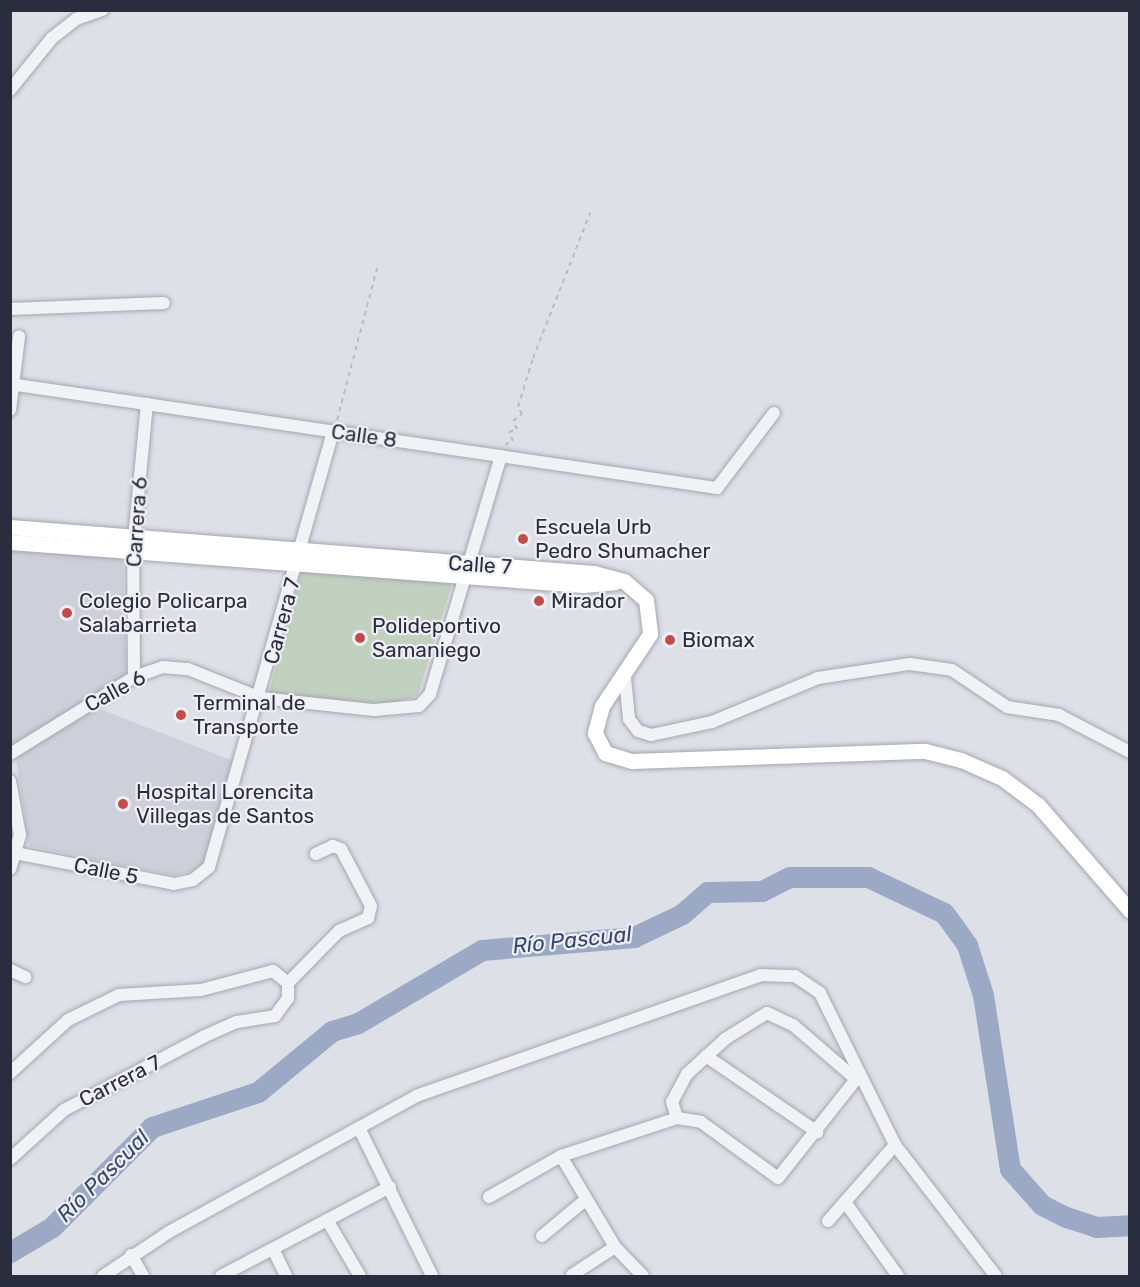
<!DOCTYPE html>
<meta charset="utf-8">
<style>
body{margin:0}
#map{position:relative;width:1140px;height:1287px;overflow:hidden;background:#dee0e7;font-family:Rubik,sans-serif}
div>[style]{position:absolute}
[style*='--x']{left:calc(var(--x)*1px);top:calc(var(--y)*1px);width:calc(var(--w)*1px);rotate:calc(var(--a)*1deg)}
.built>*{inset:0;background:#cdcfd9}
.green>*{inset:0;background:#c2d0c0}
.river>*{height:21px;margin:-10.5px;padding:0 10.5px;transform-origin:10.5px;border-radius:10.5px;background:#9ba9c5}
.path>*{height:2px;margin-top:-1px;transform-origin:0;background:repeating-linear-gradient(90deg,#b9bbc1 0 4.5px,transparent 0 9px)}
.roads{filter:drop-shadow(0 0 2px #a4a7b1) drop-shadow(0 0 2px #a4a7b1)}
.minor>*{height:12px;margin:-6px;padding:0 6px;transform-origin:6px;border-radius:6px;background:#f1f2f5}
.major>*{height:15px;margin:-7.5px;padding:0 7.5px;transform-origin:7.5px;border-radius:7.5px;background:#fff}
.dots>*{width:16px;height:16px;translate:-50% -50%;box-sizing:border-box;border:3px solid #eeeff5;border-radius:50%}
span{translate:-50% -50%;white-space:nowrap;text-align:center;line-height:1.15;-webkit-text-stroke:4.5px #eeeff5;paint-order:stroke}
.street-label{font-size:21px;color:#292d3d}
.poi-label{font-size:21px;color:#292d3d}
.left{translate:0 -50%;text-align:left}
.water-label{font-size:22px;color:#36466e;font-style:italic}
.frame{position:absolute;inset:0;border:12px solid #292d3d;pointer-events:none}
</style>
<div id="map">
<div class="built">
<i style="clip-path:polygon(10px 545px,123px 552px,126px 675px,11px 748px)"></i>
<i style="clip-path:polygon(97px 708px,236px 762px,207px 858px,198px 870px,172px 875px,29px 846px,16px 758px)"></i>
</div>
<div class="green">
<i style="clip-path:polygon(302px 569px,453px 581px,418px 695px,388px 706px,268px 696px)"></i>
</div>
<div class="river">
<i style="--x:10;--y:1252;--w:49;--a:-30.8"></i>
<i style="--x:52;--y:1227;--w:141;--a:-45"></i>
<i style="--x:152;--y:1127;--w:112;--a:-18.3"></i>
<i style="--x:258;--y:1092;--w:96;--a:-39.5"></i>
<i style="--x:332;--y:1031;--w:27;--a:-17"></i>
<i style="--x:358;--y:1023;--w:144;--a:-30.5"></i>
<i style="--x:482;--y:950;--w:153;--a:-4.9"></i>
<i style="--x:634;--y:937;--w:53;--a:-25.6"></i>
<i style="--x:682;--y:914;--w:33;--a:-41"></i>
<i style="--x:707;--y:892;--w:55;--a:-1"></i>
<i style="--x:762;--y:891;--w:31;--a:-27"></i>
<i style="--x:790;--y:877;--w:78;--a:0"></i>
<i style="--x:868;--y:877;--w:84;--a:25.3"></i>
<i style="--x:944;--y:913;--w:39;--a:54"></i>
<i style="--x:967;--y:945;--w:52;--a:72.3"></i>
<i style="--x:983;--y:995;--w:176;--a:81.2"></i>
<i style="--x:1010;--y:1169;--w:48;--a:48.4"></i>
<i style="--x:1042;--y:1205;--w:27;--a:27"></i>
<i style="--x:1066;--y:1217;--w:32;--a:18"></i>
<i style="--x:1096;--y:1227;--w:34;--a:-3"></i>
</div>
<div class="path">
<i style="--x:337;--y:420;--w:160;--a:-75.2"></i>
<i style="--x:505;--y:445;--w:9;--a:-27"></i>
<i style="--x:513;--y:441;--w:10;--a:-114"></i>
<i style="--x:509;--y:432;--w:9;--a:-21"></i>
<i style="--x:517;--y:429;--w:9;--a:-117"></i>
<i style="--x:513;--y:421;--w:11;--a:-38"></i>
<i style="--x:522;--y:414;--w:8;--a:-120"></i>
<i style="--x:518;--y:407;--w:51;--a:-73"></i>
<i style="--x:533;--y:358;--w:156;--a:-68.5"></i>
</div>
<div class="roads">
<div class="minor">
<i style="--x:10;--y:90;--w:67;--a:-51.1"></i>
<i style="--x:52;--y:38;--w:31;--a:-38"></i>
<i style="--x:76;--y:19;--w:28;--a:-19"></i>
<i style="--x:10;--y:309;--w:154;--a:-2.2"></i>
<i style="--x:10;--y:384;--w:715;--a:8.37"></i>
<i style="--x:717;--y:488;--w:94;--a:-52.8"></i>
<i style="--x:10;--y:410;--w:74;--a:-83"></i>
<i style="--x:134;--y:677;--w:128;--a:-90.4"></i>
<i style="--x:133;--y:549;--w:146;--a:-84.5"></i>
<i style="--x:625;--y:678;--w:41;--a:84.4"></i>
<i style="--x:629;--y:719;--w:15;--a:53"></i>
<i style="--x:638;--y:731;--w:14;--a:17"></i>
<i style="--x:651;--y:735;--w:62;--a:-12"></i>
<i style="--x:712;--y:722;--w:115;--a:-22.5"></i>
<i style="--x:818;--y:678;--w:93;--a:-8.7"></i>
<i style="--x:910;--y:664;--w:42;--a:8.1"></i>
<i style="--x:952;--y:670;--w:66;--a:33.9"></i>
<i style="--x:1007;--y:707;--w:53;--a:8.7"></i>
<i style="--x:1059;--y:715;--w:80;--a:27.5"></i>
<i style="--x:10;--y:754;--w:146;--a:-31.8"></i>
<i style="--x:134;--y:677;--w:31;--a:-19"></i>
<i style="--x:163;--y:667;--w:25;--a:5"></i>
<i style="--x:188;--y:669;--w:79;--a:21.7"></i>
<i style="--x:261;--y:698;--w:114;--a:6.1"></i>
<i style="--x:374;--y:710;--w:45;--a:-5.1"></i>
<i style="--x:419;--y:706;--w:16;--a:-47"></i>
<i style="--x:430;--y:694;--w:248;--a:-73.4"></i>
<i style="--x:10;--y:781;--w:55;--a:79.5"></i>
<i style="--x:20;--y:835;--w:35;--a:106"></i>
<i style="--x:10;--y:852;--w:167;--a:11"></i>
<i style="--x:174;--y:884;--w:19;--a:-12"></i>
<i style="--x:193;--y:880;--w:21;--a:-39"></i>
<i style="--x:209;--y:867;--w:453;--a:-74.1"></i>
<i style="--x:10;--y:970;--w:17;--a:25"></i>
<i style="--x:288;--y:983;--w:73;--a:-45.6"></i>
<i style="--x:339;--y:931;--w:32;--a:-24"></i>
<i style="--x:368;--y:918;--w:12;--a:-76"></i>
<i style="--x:371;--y:906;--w:64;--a:-117.8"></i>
<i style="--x:341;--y:849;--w:9;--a:-159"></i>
<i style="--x:333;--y:846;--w:19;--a:155"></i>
<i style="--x:706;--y:1056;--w:135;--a:34.4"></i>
<i style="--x:10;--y:1073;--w:79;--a:-42.4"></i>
<i style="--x:68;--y:1020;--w:57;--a:-26.1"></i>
<i style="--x:119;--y:995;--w:82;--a:-3.5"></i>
<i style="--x:201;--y:990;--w:74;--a:-14.8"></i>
<i style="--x:273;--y:971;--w:19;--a:39"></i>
<i style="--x:677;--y:1118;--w:17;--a:-107"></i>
<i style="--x:672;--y:1102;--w:32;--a:-62"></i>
<i style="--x:687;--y:1074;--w:52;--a:-42.6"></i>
<i style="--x:725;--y:1039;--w:49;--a:-31.8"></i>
<i style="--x:767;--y:1013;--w:29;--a:25"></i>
<i style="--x:793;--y:1025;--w:84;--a:40.7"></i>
<i style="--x:359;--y:1128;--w:165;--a:63.7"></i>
<i style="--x:561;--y:1156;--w:106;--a:59.3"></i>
<i style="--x:615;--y:1247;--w:40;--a:46"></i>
<i style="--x:10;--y:1159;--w:73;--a:-42.2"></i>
<i style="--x:64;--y:1110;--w:159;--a:-27.7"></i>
<i style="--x:205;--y:1036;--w:35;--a:-24"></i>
<i style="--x:237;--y:1022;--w:38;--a:-9"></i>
<i style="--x:275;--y:1016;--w:22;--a:-54"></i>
<i style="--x:288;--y:998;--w:15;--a:-90"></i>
<i style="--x:489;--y:1197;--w:83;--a:-29.7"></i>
<i style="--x:561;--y:1156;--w:122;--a:-18.1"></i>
<i style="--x:677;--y:1118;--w:24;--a:9"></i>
<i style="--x:701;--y:1122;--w:95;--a:36"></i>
<i style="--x:778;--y:1178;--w:132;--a:-51.7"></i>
<i style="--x:845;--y:1202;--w:91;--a:54.4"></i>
<i style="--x:327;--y:1220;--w:65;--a:59.5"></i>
<i style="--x:828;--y:1221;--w:101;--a:-48.6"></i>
<i style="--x:542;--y:1236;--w:55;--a:-39.8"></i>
<i style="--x:273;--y:1249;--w:30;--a:64"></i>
<i style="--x:131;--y:1255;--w:24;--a:60"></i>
<i style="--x:572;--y:1275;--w:51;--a:-33.1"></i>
<i style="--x:103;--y:1276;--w:79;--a:-33.7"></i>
<i style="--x:169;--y:1232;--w:282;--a:-28.8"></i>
<i style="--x:416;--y:1096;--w:366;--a:-19.3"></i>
<i style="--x:761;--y:975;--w:34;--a:2"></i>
<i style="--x:795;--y:976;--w:30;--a:34"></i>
<i style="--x:820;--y:993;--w:169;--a:63.7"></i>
<i style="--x:895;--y:1145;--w:165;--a:52.4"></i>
<i style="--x:221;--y:1276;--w:191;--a:-27.8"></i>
</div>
<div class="major">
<i style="--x:10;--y:527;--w:586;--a:4.5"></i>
<i style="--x:594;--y:573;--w:31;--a:15"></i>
<i style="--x:624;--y:581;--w:29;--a:41"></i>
<i style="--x:646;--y:600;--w:34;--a:83"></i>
<i style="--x:650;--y:634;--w:87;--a:123.7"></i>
<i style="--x:602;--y:706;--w:28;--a:105"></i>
<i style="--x:595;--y:733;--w:22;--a:63"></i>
<i style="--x:605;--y:753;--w:28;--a:17"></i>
<i style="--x:632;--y:761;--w:293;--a:-2"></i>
<i style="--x:925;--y:751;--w:37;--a:14"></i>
<i style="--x:961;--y:760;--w:45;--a:23.7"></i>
<i style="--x:1002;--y:778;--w:45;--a:36.9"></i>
<i style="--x:1038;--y:805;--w:140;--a:49"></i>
<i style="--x:10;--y:542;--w:575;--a:4.29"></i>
<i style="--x:583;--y:585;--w:32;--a:-5"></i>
</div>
</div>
<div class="dots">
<i style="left:523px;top:539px;background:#c44b4b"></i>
<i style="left:539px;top:601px;background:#c44b4b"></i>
<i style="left:67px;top:613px;background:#c44b4b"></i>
<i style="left:360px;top:638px;background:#c44b4b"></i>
<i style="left:670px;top:640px;background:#c44b4b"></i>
<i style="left:181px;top:715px;background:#c44b4b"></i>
<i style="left:123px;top:804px;background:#c44b4b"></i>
</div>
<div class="street-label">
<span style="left:364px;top:436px;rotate:8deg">Calle 8</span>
<span style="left:137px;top:522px;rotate:-86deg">Carrera 6</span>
<span style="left:480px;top:565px;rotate:4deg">Calle 7</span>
<span style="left:282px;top:621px;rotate:-75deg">Carrera 7</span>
<span style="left:115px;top:691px;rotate:-28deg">Calle 6</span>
<span style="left:106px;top:871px;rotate:11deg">Calle 5</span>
<span style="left:120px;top:1081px;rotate:-27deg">Carrera 7</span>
</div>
<div class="poi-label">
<span class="left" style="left:535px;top:539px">Escuela Urb<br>Pedro Shumacher</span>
<span class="left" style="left:79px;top:613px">Colegio Policarpa<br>Salabarrieta</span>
<span class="left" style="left:551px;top:601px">Mirador</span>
<span class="left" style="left:372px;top:638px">Polideportivo<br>Samaniego</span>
<span class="left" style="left:682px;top:640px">Biomax</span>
<span class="left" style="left:193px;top:715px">Terminal de<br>Transporte</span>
<span class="left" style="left:136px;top:804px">Hospital Lorencita<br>Villegas de Santos</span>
</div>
<div class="water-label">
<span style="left:572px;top:940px;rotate:-6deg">Río Pascual</span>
<span style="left:103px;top:1176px;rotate:-45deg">Río Pascual</span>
</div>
<div class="frame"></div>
</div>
